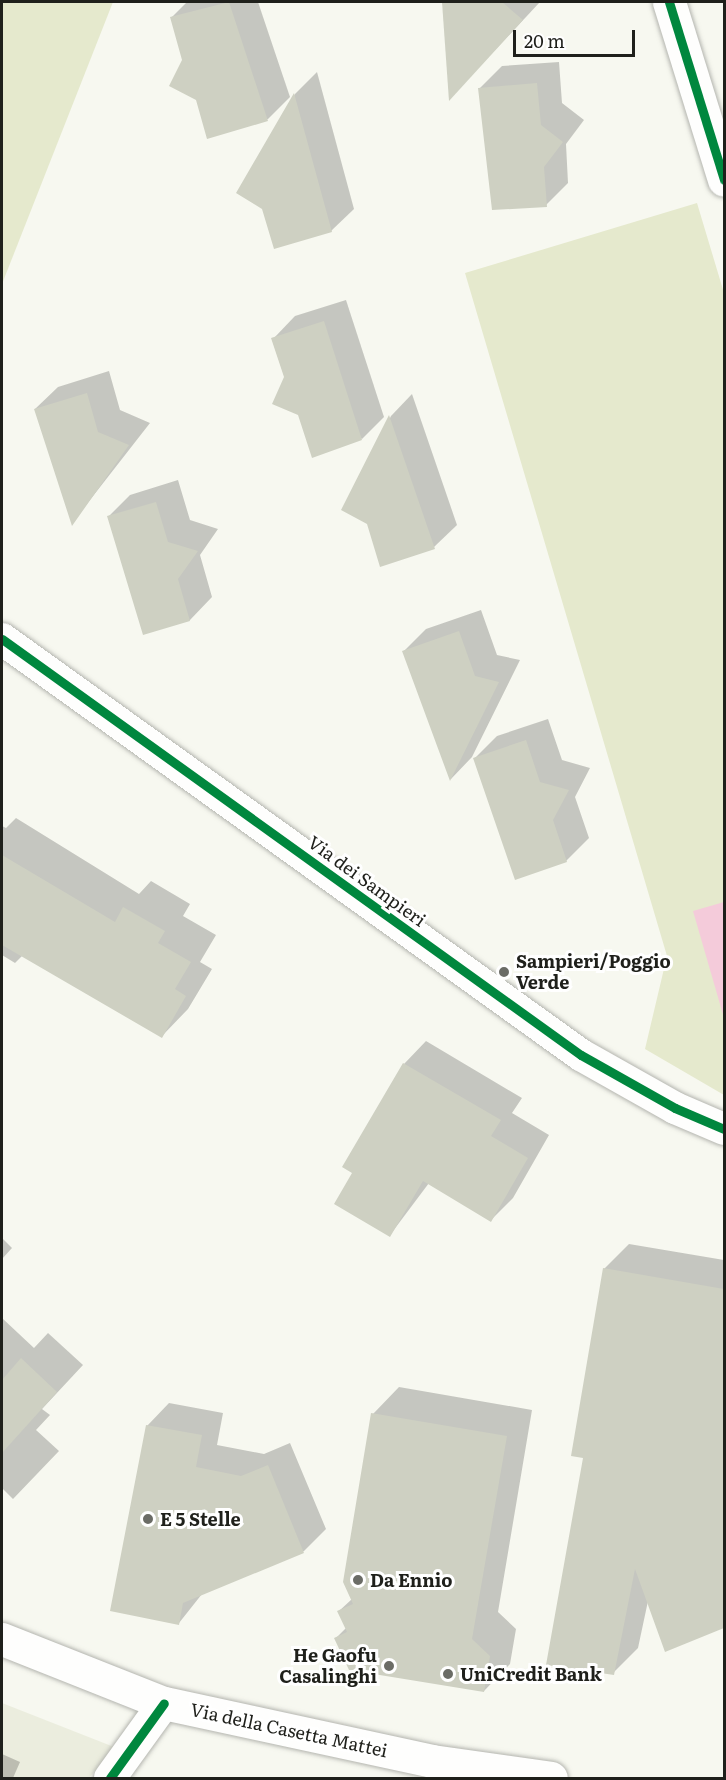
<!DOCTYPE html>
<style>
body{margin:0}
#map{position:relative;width:726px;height:1780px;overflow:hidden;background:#f7f8f0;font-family:Literata,serif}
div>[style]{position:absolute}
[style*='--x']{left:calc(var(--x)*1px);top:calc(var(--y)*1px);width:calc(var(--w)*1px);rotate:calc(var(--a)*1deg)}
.built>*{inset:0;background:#ebedde}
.green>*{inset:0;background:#e5e9cd}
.water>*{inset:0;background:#f4cbda}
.shadow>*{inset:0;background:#0003}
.building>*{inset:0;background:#ced0c2}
.roads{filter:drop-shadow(0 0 2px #b4b5af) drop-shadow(0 0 2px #b4b5af)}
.street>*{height:32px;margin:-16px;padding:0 16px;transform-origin:16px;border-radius:16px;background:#fefefd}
.secondary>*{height:33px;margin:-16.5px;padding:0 16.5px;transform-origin:16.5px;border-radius:16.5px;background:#fefefd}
.cycleway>*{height:9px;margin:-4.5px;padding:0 4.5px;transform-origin:4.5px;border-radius:4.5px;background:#00873e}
.dots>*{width:16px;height:16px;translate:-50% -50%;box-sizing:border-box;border:3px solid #fff;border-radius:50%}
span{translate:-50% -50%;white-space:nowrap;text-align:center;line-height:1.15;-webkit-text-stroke:6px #fff;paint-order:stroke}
.street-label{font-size:18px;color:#1f201b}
.poi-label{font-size:18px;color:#1f201b;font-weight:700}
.left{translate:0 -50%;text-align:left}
.right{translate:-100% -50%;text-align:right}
.frame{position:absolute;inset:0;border:3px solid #1f201b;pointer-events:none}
.scale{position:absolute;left:513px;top:30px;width:122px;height:27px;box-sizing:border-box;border:3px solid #1f201b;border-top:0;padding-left:8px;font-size:18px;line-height:21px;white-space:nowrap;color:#1f201b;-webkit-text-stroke:4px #fff;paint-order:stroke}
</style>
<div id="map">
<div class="built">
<i style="clip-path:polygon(2px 1703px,114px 1747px,89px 1778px,2px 1778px)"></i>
</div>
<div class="green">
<i style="clip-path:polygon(2px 2px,113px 2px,2px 284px)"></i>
<i style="clip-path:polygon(697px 203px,724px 293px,724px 1095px,645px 1049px,667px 956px,465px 273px)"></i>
</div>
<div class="water">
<i style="clip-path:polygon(724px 902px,724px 1018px,693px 911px)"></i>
</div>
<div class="shadow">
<i style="clip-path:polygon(187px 2px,258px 2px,290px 97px,268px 119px,208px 137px,172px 17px)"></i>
<i style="clip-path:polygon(443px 2px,540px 2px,450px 98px)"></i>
<i style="clip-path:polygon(559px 62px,562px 103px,584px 120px,566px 144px,568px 183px,546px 205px,480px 88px,502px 66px)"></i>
<i style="clip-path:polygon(317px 72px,354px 209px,331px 231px,263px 208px,238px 193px,295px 94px)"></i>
<i style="clip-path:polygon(346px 300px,384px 417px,362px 439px,285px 377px,273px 339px,295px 316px)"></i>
<i style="clip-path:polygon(109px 371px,120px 410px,150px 423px,72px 523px,35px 409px,58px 387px)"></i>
<i style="clip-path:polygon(412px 394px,457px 525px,434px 547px,343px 510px,391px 416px)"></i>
<i style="clip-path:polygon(178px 480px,190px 520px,218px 529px,200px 555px,212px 597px,190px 620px,144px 633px,108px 517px,130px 495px)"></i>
<i style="clip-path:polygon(481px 610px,497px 655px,520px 660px,472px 757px,451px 779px,404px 651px,426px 629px)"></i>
<i style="clip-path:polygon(548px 719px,562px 760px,590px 768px,575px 797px,589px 838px,566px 861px,475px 758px,497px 736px)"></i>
<i style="clip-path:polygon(16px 818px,139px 894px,151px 881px,190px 904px,183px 916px,216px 935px,200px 962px,212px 969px,188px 1009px,162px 1036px,23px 955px,15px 963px,2px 955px,2px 826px,6px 828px)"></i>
<i style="clip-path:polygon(426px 1041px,522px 1098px,512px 1113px,549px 1135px,513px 1198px,491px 1220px,429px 1183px,390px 1235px,354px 1172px,344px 1166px,404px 1064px)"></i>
<i style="clip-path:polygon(2px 1238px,12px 1248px,2px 1259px)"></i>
<i style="clip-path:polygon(629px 1244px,724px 1260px,724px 1627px,665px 1650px,648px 1601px,638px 1648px,613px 1673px,585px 1457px,604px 1269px)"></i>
<i style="clip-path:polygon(2px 1318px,34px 1348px,48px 1333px,83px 1365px,42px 1409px,50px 1415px,36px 1430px,59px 1451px,13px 1499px,2px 1488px)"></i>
<i style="clip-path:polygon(399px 1387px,532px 1410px,498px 1612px,516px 1629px,510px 1664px,484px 1691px,336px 1638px,347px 1627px,339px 1611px,352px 1599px,373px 1414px)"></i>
<i style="clip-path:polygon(169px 1403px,223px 1413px,217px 1445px,264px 1454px,290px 1443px,326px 1529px,304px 1551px,202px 1594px,179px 1623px,147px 1426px)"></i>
<i style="clip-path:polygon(2px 1754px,20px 1762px,13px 1778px,2px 1778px)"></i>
</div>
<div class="building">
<i style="clip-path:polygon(229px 2px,268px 121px,207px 139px,196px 100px,169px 86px,182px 60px,170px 17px)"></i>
<i style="clip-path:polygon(442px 2px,502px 2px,523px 20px,449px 101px)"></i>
<i style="clip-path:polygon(537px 83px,541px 125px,563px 142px,544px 167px,547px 207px,492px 210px,478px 88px)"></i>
<i style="clip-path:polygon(294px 93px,332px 232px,274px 249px,262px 209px,236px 193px)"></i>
<i style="clip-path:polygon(324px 321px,362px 440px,312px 458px,298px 415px,272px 404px,284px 377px,271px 338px)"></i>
<i style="clip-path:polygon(87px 393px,98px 432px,129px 445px,72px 526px,34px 409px)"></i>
<i style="clip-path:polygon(389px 415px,435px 549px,380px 567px,367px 524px,341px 510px)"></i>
<i style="clip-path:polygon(156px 502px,168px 542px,198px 551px,178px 579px,190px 621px,143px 635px,107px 516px)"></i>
<i style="clip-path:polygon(459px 631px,475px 676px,499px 682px,450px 781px,402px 651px)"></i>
<i style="clip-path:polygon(526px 740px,540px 782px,569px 790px,553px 820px,567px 862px,515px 880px,473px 758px)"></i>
<i style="clip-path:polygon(2px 855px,115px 922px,123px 907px,165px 931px,158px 943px,191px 962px,175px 989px,186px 996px,162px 1038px,2px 945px)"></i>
<i style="clip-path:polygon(403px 1063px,501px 1120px,491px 1136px,528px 1158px,491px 1222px,423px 1181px,390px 1237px,334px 1204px,352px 1173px,342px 1167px)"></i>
<i style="clip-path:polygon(603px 1268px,724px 1289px,724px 1628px,665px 1652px,635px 1569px,614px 1675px,546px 1665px,583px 1458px,571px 1456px)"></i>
<i style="clip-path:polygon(21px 1358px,57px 1392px,2px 1453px,2px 1380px)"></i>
<i style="clip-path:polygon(371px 1413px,507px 1436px,472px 1639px,490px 1656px,484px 1692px,349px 1670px,334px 1638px,347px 1632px,337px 1611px,353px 1604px,343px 1582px)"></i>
<i style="clip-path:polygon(146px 1425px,202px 1435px,196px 1467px,241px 1476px,268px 1465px,304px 1553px,183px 1603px,179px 1625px,110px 1611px)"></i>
</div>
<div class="roads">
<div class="street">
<i style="--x:2;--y:639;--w:713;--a:35.7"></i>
<i style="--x:581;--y:1055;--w:108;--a:29.4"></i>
<i style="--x:675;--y:1108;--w:53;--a:23.2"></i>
<i style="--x:110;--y:1778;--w:92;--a:-54.2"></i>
</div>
<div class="secondary">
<i style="--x:669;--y:2;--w:186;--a:72.8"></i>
<i style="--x:2;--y:1639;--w:174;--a:21.6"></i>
<i style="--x:164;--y:1703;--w:274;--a:12.2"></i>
<i style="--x:432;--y:1761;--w:120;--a:8.1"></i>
</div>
</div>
<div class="cycleway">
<i style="--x:669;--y:2;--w:186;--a:72.8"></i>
<i style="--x:2;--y:639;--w:713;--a:35.7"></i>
<i style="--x:581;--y:1055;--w:108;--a:29.4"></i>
<i style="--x:675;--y:1108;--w:53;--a:23.2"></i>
<i style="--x:110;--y:1778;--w:92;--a:-54.2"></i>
</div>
<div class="dots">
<i style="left:504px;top:972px;background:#6b6c66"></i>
<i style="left:148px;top:1519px;background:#6b6c66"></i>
<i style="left:358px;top:1580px;background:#6b6c66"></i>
<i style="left:389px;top:1666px;background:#6b6c66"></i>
<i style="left:448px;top:1674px;background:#6b6c66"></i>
</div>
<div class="street-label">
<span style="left:367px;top:881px;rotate:36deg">Via dei Sampieri</span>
<span style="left:289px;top:1730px;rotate:12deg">Via della Casetta Mattei</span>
</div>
<div class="poi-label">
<span class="left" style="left:516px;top:972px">Sampieri/Poggio<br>Verde</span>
<span class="left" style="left:160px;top:1519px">E 5 Stelle</span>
<span class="left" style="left:370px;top:1580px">Da Ennio</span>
<span class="right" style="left:377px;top:1666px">He Gaofu<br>Casalinghi</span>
<span class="left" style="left:460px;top:1674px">UniCredit Bank</span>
</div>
<div class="frame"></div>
<div class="scale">20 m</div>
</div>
